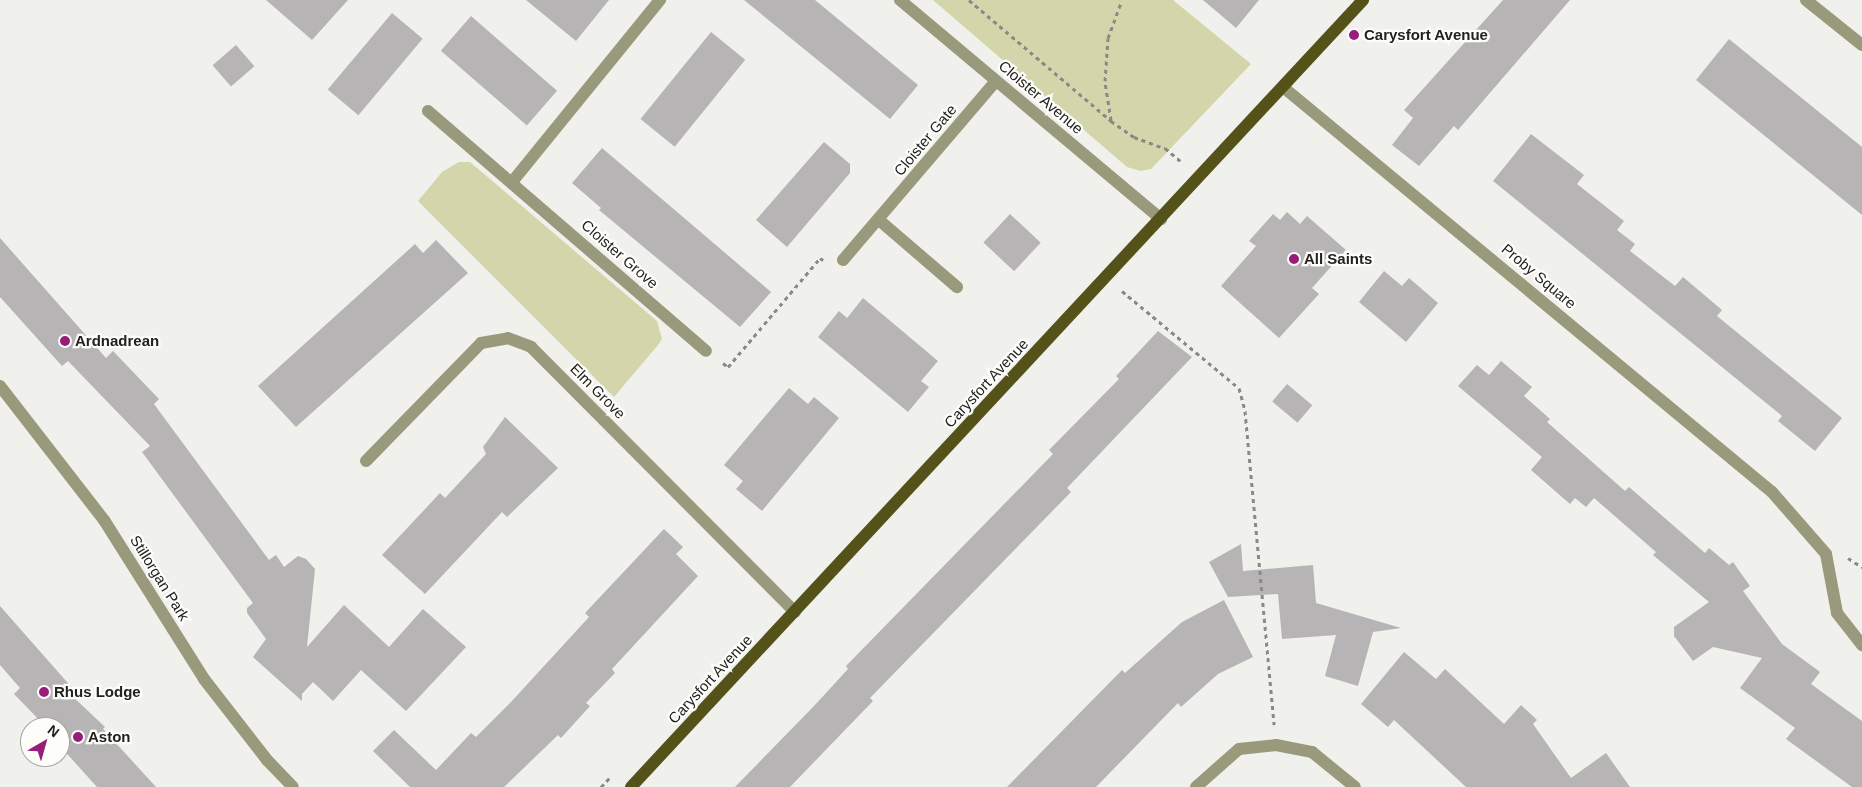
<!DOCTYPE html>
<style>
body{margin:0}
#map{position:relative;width:1862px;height:787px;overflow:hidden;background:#f0f0ec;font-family:Arial,sans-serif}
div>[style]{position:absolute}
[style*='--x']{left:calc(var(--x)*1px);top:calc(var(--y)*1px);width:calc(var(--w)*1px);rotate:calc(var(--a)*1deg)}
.green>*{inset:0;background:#d5d5ab}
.building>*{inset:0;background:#b7b4b6;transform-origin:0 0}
.path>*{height:3px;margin-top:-1.5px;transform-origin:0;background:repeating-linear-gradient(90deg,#898987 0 4px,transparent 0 8px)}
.minor>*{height:12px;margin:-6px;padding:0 6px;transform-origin:6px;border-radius:6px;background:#99997c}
.major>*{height:12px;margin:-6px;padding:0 6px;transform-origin:6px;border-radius:6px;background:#545219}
.dots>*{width:14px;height:14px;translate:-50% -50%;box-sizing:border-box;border:2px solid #fdfdfa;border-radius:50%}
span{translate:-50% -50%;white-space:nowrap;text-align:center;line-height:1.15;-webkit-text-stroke:4.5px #fdfdfa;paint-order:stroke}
.poi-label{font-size:15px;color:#222221;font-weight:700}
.left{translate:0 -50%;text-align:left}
.street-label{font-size:15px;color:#222221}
.north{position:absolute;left:20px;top:717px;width:50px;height:50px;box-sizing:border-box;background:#fdfdfa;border:1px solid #a5a5a3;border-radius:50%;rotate:38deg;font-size:14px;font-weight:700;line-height:20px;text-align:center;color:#222221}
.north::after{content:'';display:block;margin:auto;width:18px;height:22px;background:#961e7a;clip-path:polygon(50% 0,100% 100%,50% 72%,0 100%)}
</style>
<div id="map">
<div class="green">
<i style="clip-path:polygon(933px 0,1173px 0,1251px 64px,1151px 169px,1140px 171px,1127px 167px)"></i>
<i style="clip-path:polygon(459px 162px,470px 162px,657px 321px,662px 339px,658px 345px,614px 397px,418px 201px,442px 172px)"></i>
</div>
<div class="building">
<i style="clip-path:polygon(266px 0,348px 0,312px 40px)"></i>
<i style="clip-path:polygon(526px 0,609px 0,576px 41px)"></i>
<i style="clip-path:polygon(744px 0,815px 0,918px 85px,890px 119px)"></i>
<i style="clip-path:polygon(1203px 0,1259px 0,1236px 28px)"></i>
<i style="clip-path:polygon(1503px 0,1570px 0,1458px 130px,1454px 126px,1419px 166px,1392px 145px,1413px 118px,1404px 110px)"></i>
<i style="left:392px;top:13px;width:40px;height:100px;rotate:40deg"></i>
<i style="left:471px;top:16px;width:114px;height:46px;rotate:41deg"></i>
<i style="left:711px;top:32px;width:44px;height:112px;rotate:39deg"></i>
<i style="clip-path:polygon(1729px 39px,1862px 147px,1862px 215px,1696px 80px)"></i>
<i style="left:236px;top:45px;width:28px;height:31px;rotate:49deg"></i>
<i style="clip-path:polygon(1531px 134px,1584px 175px,1577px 184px,1624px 221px,1617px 230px,1635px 244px,1630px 251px,1675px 286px,1683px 277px,1722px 310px,1717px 316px,1842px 418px,1815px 451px,1778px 421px,1782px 416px,1493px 181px)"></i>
<i style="clip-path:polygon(824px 142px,850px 164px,850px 173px,787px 247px,756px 220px)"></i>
<i style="clip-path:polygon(602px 148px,771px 292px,740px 327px,599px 210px,601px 208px,572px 183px)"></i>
<i style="clip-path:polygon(1287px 212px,1300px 224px,1307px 216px,1346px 250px,1312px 288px,1319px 294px,1279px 338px,1221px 286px,1256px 246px,1249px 241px,1273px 214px,1280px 220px)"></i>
<i style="left:1010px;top:214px;width:42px;height:39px;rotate:43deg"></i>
<i style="clip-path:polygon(0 238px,106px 358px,113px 351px,159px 399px,154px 404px,269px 560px,276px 555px,284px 567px,298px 556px,306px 559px,315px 569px,307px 647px,344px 605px,389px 647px,423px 609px,466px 647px,406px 711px,361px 670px,333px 701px,313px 682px,302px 694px,302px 701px,253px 657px,266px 639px,247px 613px,247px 608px,253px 603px,142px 452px,150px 446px,68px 361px,62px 366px,0 297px)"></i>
<i style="clip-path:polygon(436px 240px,468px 273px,296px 427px,258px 386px,415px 244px,423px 253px)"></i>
<i style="clip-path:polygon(1384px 271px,1402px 286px,1409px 278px,1438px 303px,1406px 342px,1359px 302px)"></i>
<i style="clip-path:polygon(863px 298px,938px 361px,921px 381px,929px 387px,908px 412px,818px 337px,839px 311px,847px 318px)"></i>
<i style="clip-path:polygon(1158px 331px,1192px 357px,1067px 488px,1071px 492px,870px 698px,873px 701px,790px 787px,735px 787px,814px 706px,848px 669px,846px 666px,1053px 454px,1049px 450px,1119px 379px,1116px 376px)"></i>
<i style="clip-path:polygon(1501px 361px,1532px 387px,1524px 396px,1550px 419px,1547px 422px,1625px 491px,1629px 487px,1705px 553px,1709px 548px,1729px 565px,1733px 562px,1750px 586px,1743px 591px,1782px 644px,1820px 672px,1811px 684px,1862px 721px,1862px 787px,1852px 787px,1786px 739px,1795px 728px,1740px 688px,1762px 658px,1713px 647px,1693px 661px,1674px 636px,1674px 627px,1709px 602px,1653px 555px,1656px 552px,1594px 498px,1586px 507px,1575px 498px,1570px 504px,1531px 470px,1542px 457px,1458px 386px,1477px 365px,1489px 375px)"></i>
<i style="left:1287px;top:384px;width:33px;height:23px;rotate:40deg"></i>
<i style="clip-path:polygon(789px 388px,808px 404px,814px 397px,839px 418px,762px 511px,736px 489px,743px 481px,724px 465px)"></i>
<i style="clip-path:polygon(505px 417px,558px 468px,507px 517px,502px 512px,425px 594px,382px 555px,440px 493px,445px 498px,486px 454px,483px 447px)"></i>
<i style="clip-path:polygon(664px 529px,683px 547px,676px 554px,698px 576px,612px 669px,615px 673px,586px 703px,590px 706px,561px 738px,558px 735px,504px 787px,410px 787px,373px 751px,394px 730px,436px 770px,471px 733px,476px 737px,511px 702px,589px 617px,585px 613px)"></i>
<i style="clip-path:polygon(1241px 544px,1243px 571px,1313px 565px,1316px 603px,1401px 628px,1373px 632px,1358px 686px,1325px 676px,1336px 635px,1282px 639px,1278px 594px,1228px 597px,1209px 562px)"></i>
<i style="clip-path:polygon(1224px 600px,1253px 657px,1218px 674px,1181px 707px,1178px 703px,1096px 787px,1007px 787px,1122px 670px,1125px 673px,1182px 622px)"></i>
<i style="clip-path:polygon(0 606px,74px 690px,70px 694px,105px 727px,103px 729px,156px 787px,97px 787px,60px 746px,60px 727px,46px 727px,14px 694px,20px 688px,0 665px)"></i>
<i style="clip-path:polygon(1404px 652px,1436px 679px,1445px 669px,1504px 724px,1521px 705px,1537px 720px,1533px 724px,1571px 778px,1606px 753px,1630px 787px,1466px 787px,1394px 720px,1388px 727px,1361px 704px)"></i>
</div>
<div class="path">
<i style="--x:969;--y:0;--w:187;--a:40.4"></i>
<i style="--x:1111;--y:121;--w:28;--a:35"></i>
<i style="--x:1134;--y:137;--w:33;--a:20"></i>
<i style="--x:1165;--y:148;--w:23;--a:40"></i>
<i style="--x:1111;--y:120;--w:39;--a:-99"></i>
<i style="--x:1105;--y:81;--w:43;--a:-86"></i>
<i style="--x:1108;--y:38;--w:40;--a:-69.8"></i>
<i style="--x:1122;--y:291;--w:152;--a:39.7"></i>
<i style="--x:1239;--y:388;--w:24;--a:75"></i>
<i style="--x:1245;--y:411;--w:315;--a:84.7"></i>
<i style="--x:723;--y:363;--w:6;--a:39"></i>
<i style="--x:728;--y:367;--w:143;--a:-49.8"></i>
<i style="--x:820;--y:258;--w:4;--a:34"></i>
<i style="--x:1848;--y:558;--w:17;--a:33"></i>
<i style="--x:601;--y:787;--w:16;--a:-47"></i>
</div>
<div class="minor">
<i style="--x:900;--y:0;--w:341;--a:40"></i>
<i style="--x:1806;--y:0;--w:72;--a:38.8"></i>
<i style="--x:1283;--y:87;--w:635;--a:39.63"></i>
<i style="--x:1772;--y:492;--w:82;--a:48.9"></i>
<i style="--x:1826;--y:554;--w:60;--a:79.4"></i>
<i style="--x:1837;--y:613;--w:41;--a:52"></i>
<i style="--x:428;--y:111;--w:367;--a:40.8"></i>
<i style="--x:512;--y:182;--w:235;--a:-50.9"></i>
<i style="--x:879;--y:220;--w:103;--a:40.7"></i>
<i style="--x:843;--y:260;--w:235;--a:-49.5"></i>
<i style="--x:0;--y:386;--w:170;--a:52.2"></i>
<i style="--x:104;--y:520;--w:188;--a:57.8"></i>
<i style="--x:204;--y:679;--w:103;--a:52.1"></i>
<i style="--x:267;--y:760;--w:37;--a:46"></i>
<i style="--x:366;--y:461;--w:165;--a:-45.7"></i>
<i style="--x:481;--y:343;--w:27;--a:-10"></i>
<i style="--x:508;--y:338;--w:25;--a:21"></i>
<i style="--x:531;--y:347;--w:374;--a:45.1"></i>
<i style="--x:1196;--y:787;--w:57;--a:-41.5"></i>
<i style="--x:1239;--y:749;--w:37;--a:-6"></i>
<i style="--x:1276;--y:745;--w:37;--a:11"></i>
<i style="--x:1312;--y:752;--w:55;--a:39.1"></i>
</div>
<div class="major">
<i style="--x:631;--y:787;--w:1075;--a:-47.07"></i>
</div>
<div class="dots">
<i style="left:1354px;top:35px;background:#961e7a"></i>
<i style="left:1294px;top:259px;background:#961e7a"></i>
<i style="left:65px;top:341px;background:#961e7a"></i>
<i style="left:44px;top:692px;background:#961e7a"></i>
<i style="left:78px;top:737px;background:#961e7a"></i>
</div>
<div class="poi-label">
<span class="left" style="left:1364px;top:35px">Carysfort Avenue</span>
<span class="left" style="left:1304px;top:259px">All Saints</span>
<span class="left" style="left:75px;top:341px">Ardnadrean</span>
<span class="left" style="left:54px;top:692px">Rhus Lodge</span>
<span class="left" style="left:88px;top:737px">Aston</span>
</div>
<div class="street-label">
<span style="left:1041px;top:97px;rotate:40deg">Cloister Avenue</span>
<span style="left:925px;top:140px;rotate:-50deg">Cloister Gate</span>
<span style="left:620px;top:254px;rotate:41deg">Cloister Grove</span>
<span style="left:1539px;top:276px;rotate:40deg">Proby Square</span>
<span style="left:986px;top:383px;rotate:-47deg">Carysfort Avenue</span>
<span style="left:598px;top:391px;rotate:45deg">Elm Grove</span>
<span style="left:160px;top:578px;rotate:58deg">Stillorgan Park</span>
<span style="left:710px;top:679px;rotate:-47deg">Carysfort Avenue</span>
</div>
<div class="north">N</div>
</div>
